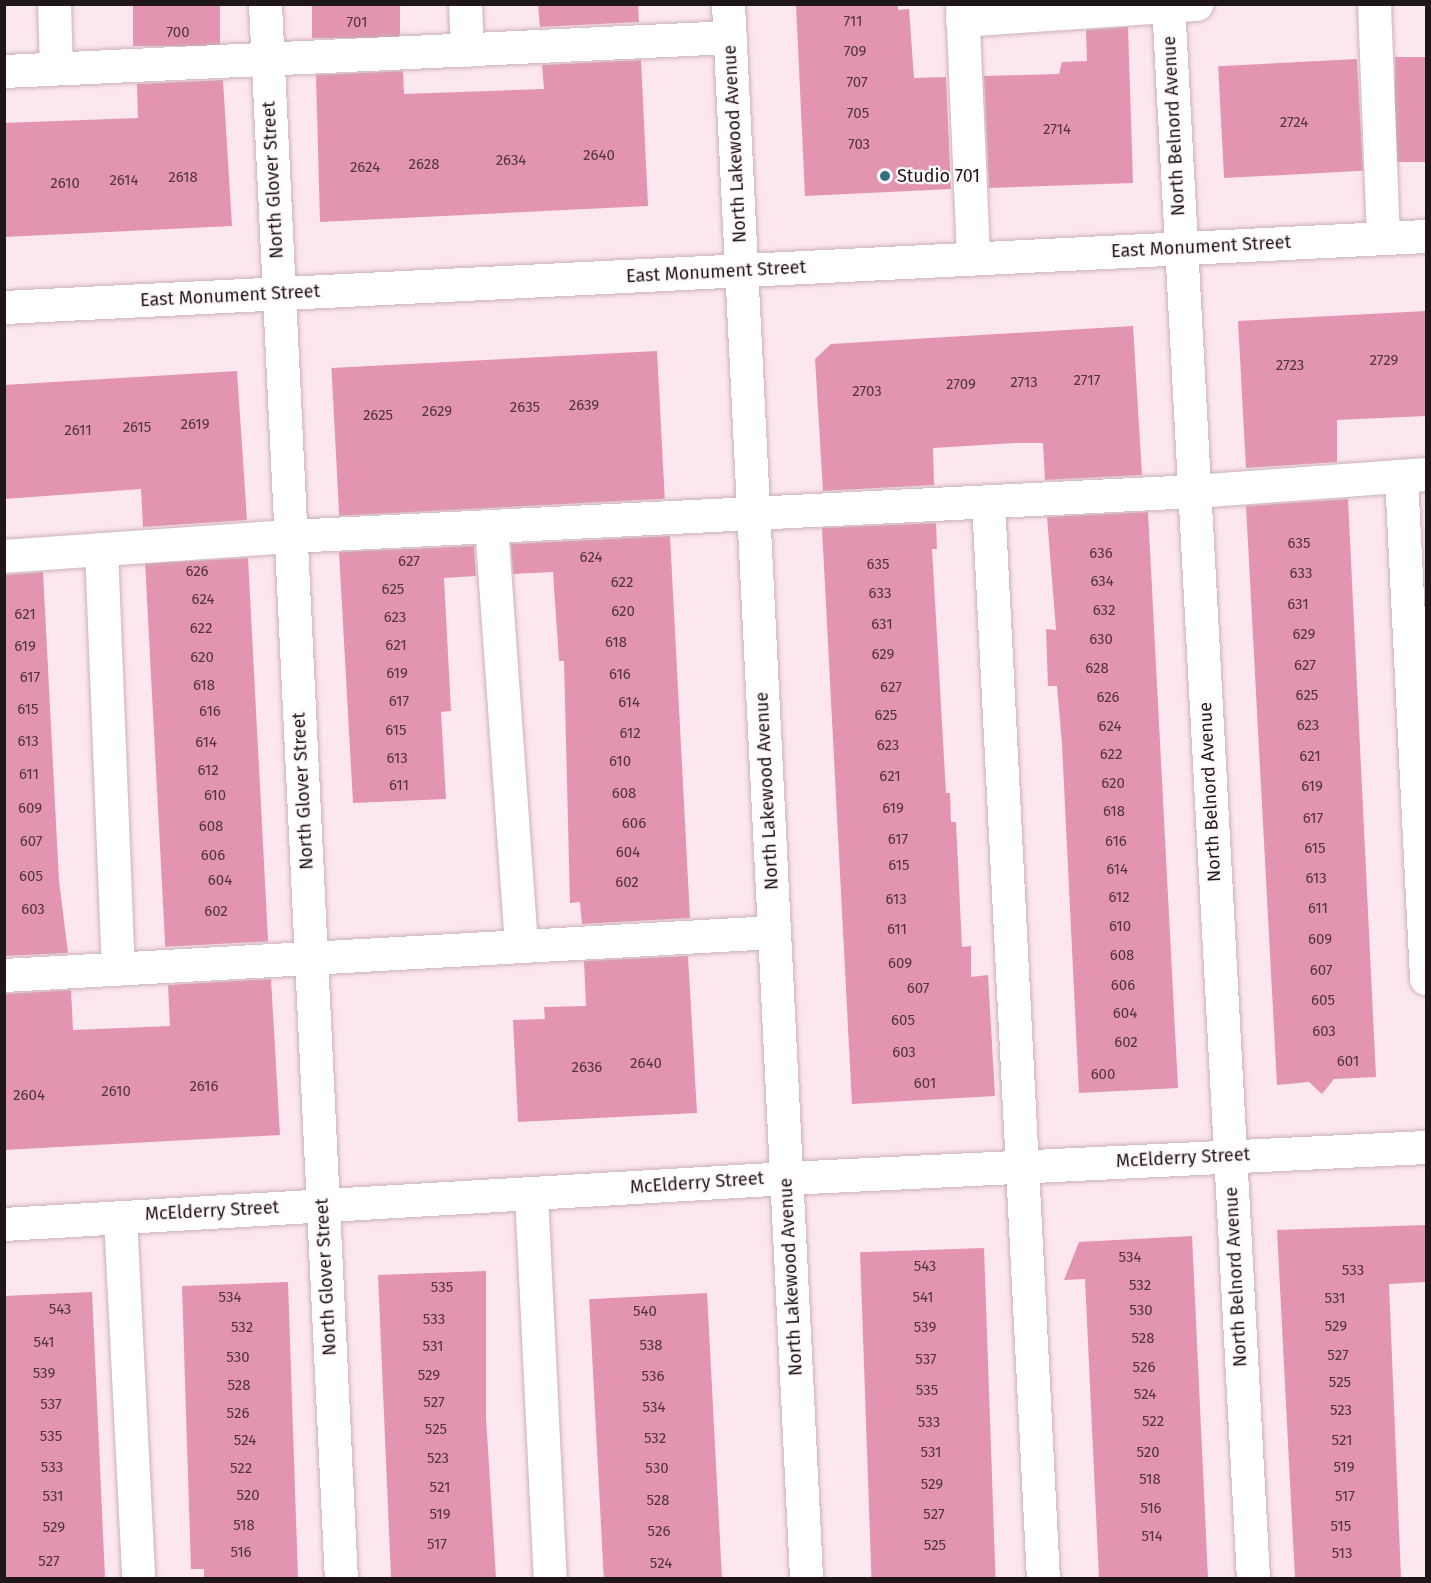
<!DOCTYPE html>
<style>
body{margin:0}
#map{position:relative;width:1431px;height:1583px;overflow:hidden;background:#fde7ee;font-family:"Fira Sans",sans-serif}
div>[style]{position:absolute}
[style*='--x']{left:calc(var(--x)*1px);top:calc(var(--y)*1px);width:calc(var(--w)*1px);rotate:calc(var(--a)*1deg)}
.building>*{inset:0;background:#e394b1;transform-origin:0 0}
.roads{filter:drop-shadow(0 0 2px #cbb1ba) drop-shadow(0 0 2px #cbb1ba)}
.minor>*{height:33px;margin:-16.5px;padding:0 16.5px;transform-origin:16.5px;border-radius:16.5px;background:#fff}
.major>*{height:33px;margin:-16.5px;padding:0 16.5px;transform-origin:16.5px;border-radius:16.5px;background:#fff}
.dots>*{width:16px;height:16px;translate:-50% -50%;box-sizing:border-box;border:3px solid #fff9fb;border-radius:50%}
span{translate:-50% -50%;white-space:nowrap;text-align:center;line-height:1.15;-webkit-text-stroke:4.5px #fff9fb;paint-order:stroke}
.number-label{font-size:15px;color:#50363f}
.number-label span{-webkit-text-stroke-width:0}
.street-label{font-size:18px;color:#1f1619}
.poi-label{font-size:18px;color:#1f1619}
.left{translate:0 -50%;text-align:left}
.frame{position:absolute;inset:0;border:6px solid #1f1619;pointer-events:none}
</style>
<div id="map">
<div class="building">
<i style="left:133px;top:4px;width:87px;height:42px"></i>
<i style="left:312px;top:4px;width:88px;height:34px"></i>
<i style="clip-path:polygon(538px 4px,638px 4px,639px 22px,540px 27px)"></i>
<i style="clip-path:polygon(796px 4px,898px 4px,898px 10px,909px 9px,914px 78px,946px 77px,951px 189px,805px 196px)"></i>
<i style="clip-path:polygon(1128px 27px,1133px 183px,989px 188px,984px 76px,1059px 74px,1062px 62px,1087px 61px,1086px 30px)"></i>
<i style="left:1426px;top:57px;width:105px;height:31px;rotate:90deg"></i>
<i style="left:1357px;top:59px;width:112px;height:139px;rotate:87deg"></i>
<i style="clip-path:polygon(641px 60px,648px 206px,320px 222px,316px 75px,403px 71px,404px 94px,544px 89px,542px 65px)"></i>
<i style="clip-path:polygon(223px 80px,232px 226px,4px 237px,4px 123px,138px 118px,137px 84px)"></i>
<i style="clip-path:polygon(1426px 311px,1426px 416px,1337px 420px,1337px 462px,1246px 468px,1238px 321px)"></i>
<i style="clip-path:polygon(1133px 326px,1142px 475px,1045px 480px,1043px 443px,1015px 443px,933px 448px,934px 485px,823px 491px,815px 359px,831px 344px)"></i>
<i style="left:657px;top:351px;width:148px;height:326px;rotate:87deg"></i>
<i style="clip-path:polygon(237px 371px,247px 520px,143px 527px,141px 489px,4px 499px,4px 385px)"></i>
<i style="clip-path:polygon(1348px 499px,1376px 1077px,1334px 1079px,1322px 1094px,1309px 1082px,1277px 1085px,1246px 506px)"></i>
<i style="clip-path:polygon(1148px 512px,1178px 1088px,1079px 1093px,1062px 744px,1057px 686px,1048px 686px,1046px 629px,1056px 630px,1047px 517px)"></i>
<i style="clip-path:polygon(936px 523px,937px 549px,932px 549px,946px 793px,950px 793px,951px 822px,956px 822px,962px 947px,971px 946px,971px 977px,988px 975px,995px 1096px,852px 1104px,822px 528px)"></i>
<i style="clip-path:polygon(670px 536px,690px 918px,582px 924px,580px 902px,570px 903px,564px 661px,559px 661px,553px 572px,513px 574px,511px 544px)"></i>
<i style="clip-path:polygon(474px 546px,476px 576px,444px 578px,451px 711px,441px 712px,446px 799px,353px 803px,339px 552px)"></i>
<i style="left:248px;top:558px;width:384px;height:103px;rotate:87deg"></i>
<i style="clip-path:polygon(43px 572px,59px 881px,68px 953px,4px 956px,4px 575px)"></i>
<i style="clip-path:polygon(688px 956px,697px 1113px,518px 1122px,513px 1020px,545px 1019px,544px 1007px,586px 1006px,584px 961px)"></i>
<i style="clip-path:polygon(271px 979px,280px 1135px,4px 1150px,4px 994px,71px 990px,73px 1030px,170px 1026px,168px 985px)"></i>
<i style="clip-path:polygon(1426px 1225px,1426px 1282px,1389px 1284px,1401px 1578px,1295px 1578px,1277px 1230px)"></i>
<i style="clip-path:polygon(1192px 1236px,1208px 1578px,1099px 1578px,1085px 1279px,1064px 1280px,1079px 1242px)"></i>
<i style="left:984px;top:1248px;width:330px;height:124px;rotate:88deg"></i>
<i style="clip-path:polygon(486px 1271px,486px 1417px,496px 1578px,391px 1578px,378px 1275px)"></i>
<i style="clip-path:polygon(288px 1282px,298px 1578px,204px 1578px,204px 1569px,191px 1569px,182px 1286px)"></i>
<i style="clip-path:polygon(92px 1292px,105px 1578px,4px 1578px,4px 1296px)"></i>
<i style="left:707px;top:1293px;width:285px;height:118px;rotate:87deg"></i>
</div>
<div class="roads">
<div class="minor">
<i style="--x:54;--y:4;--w:64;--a:88.2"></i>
<i style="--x:265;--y:4;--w:1576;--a:87.24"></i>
<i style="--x:465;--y:4;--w:46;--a:87.5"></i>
<i style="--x:728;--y:4;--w:1576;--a:87.16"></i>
<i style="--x:962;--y:4;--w:254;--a:87.5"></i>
<i style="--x:1168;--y:4;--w:1576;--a:86.91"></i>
<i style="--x:1374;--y:4;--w:234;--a:87.8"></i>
<i style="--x:962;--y:20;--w:235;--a:-3.9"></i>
<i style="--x:4;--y:71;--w:727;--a:-2.68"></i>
<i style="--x:1401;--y:476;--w:503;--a:87.15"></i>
<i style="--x:988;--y:501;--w:1078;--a:87.08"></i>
<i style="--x:491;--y:526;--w:421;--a:85.9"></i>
<i style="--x:101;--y:549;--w:420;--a:87.7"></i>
<i style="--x:4;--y:556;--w:287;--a:-4"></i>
<i style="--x:290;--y:536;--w:905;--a:-2.85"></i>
<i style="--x:1194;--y:491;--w:233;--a:-4.2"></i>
<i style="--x:4;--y:975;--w:771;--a:-3.2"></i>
<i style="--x:531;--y:1194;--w:384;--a:87.2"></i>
<i style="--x:120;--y:1217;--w:361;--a:87.1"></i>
<i style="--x:4;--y:1224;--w:784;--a:-3.36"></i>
<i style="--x:787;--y:1178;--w:640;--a:-2.78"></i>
</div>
<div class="major">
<i style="--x:4;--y:307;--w:1424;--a:-2.86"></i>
</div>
</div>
<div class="dots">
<i style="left:885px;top:176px;background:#356e87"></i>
</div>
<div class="number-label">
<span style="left:853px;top:22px">711</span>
<span style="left:357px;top:23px">701</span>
<span style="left:178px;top:33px">700</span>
<span style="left:855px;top:52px">709</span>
<span style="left:857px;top:83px">707</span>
<span style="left:858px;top:114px">705</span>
<span style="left:1294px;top:123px">2724</span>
<span style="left:1057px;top:130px">2714</span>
<span style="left:859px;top:145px">703</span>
<span style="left:599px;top:156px">2640</span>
<span style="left:511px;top:161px">2634</span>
<span style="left:424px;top:165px">2628</span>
<span style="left:365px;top:168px">2624</span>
<span style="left:183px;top:178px">2618</span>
<span style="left:124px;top:181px">2614</span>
<span style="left:65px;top:184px">2610</span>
<span style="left:1384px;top:361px">2729</span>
<span style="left:1290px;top:366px">2723</span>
<span style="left:1087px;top:381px">2717</span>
<span style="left:1024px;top:383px">2713</span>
<span style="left:961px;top:385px">2709</span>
<span style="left:867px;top:392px">2703</span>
<span style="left:584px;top:406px">2639</span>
<span style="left:525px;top:408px">2635</span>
<span style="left:437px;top:412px">2629</span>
<span style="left:378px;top:416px">2625</span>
<span style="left:195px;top:425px">2619</span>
<span style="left:137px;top:428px">2615</span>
<span style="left:78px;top:431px">2611</span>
<span style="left:1299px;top:544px">635</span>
<span style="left:1101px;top:554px">636</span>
<span style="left:591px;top:558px">624</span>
<span style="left:409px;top:562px">627</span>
<span style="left:878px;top:565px">635</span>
<span style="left:197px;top:572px">626</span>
<span style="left:1301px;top:574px">633</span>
<span style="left:1102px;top:582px">634</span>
<span style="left:622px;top:583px">622</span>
<span style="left:393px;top:590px">625</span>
<span style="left:880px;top:594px">633</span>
<span style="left:203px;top:600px">624</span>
<span style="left:1298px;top:605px">631</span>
<span style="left:1104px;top:611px">632</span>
<span style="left:623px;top:612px">620</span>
<span style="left:25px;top:615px">621</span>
<span style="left:395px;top:618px">623</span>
<span style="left:882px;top:625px">631</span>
<span style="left:201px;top:629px">622</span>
<span style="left:1304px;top:635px">629</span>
<span style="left:1101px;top:640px">630</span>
<span style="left:616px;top:643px">618</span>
<span style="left:396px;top:646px">621</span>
<span style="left:25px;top:647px">619</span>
<span style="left:883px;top:655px">629</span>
<span style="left:202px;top:658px">620</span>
<span style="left:1305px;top:666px">627</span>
<span style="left:1097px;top:669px">628</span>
<span style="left:397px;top:674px">619</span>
<span style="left:620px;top:675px">616</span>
<span style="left:30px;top:678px">617</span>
<span style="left:204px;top:686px">618</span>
<span style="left:891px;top:688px">627</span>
<span style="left:1307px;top:696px">625</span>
<span style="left:1108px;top:698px">626</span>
<span style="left:399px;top:702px">617</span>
<span style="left:629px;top:703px">614</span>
<span style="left:28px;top:710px">615</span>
<span style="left:210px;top:712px">616</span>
<span style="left:886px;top:716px">625</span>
<span style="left:1308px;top:726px">623</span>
<span style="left:1110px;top:727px">624</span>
<span style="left:396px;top:731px">615</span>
<span style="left:630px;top:734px">612</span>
<span style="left:28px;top:742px">613</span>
<span style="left:206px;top:743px">614</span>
<span style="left:888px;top:746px">623</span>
<span style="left:1111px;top:755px">622</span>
<span style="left:1310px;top:757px">621</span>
<span style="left:397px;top:759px">613</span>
<span style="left:620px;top:762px">610</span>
<span style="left:208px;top:771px">612</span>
<span style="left:29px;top:775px">611</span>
<span style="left:890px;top:777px">621</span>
<span style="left:1113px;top:784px">620</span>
<span style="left:399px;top:786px">611</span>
<span style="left:1312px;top:787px">619</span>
<span style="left:624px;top:794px">608</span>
<span style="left:215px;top:796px">610</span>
<span style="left:30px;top:809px">609</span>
<span style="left:893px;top:809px">619</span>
<span style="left:1114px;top:812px">618</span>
<span style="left:1313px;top:819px">617</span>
<span style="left:634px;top:824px">606</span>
<span style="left:211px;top:827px">608</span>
<span style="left:898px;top:840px">617</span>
<span style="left:31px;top:842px">607</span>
<span style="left:1116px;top:842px">616</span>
<span style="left:1315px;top:849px">615</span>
<span style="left:628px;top:853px">604</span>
<span style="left:213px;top:856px">606</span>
<span style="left:899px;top:866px">615</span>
<span style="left:1117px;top:870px">614</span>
<span style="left:31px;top:877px">605</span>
<span style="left:1316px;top:879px">613</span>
<span style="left:220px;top:881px">604</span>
<span style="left:627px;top:883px">602</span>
<span style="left:1119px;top:898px">612</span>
<span style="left:896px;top:900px">613</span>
<span style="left:1318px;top:909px">611</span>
<span style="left:33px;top:910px">603</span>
<span style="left:216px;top:912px">602</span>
<span style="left:1120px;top:927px">610</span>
<span style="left:897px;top:930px">611</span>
<span style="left:1320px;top:940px">609</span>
<span style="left:1122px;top:956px">608</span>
<span style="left:900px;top:964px">609</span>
<span style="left:1321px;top:971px">607</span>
<span style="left:1123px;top:986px">606</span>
<span style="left:918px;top:989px">607</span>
<span style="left:1323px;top:1001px">605</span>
<span style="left:1125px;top:1014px">604</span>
<span style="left:903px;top:1021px">605</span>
<span style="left:1324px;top:1032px">603</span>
<span style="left:1126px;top:1043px">602</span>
<span style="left:904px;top:1053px">603</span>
<span style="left:1348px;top:1062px">601</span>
<span style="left:646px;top:1064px">2640</span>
<span style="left:587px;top:1068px">2636</span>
<span style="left:1103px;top:1075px">600</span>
<span style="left:925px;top:1084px">601</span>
<span style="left:204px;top:1087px">2616</span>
<span style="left:116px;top:1092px">2610</span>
<span style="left:29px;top:1096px">2604</span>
<span style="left:1130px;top:1258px">534</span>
<span style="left:925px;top:1267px">543</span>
<span style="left:1353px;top:1271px">533</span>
<span style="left:1140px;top:1286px">532</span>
<span style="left:442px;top:1288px">535</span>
<span style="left:230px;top:1298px">534</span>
<span style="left:923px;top:1298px">541</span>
<span style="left:1335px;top:1299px">531</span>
<span style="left:60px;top:1310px">543</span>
<span style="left:1141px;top:1311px">530</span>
<span style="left:645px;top:1312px">540</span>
<span style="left:434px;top:1320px">533</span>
<span style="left:1336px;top:1327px">529</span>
<span style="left:242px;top:1328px">532</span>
<span style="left:925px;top:1328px">539</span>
<span style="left:1143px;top:1339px">528</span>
<span style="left:44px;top:1343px">541</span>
<span style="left:651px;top:1346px">538</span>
<span style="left:433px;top:1347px">531</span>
<span style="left:1338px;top:1356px">527</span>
<span style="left:238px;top:1358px">530</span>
<span style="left:926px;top:1360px">537</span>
<span style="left:1144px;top:1368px">526</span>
<span style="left:44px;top:1374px">539</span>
<span style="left:429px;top:1376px">529</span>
<span style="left:653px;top:1377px">536</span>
<span style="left:1340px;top:1383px">525</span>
<span style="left:239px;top:1386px">528</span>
<span style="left:927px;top:1391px">535</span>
<span style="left:1145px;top:1395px">524</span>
<span style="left:434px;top:1403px">527</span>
<span style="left:51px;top:1405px">537</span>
<span style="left:654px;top:1408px">534</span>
<span style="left:1341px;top:1411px">523</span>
<span style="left:238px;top:1414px">526</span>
<span style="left:1153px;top:1422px">522</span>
<span style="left:929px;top:1423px">533</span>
<span style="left:436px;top:1430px">525</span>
<span style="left:51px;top:1437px">535</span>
<span style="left:655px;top:1439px">532</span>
<span style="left:245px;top:1441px">524</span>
<span style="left:1342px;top:1441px">521</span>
<span style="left:931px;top:1453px">531</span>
<span style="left:1148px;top:1453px">520</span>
<span style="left:438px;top:1459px">523</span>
<span style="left:52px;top:1468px">533</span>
<span style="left:1344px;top:1468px">519</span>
<span style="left:241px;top:1469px">522</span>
<span style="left:657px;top:1469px">530</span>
<span style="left:1150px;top:1480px">518</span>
<span style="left:932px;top:1485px">529</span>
<span style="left:440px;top:1488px">521</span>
<span style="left:248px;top:1496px">520</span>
<span style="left:53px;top:1497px">531</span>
<span style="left:1345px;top:1497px">517</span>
<span style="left:658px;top:1501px">528</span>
<span style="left:1151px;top:1509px">516</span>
<span style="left:440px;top:1515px">519</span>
<span style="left:934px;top:1515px">527</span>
<span style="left:244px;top:1526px">518</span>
<span style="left:1341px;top:1527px">515</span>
<span style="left:54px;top:1528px">529</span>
<span style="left:659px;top:1532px">526</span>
<span style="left:1152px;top:1537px">514</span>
<span style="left:437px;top:1545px">517</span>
<span style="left:935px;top:1546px">525</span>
<span style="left:241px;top:1553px">516</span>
<span style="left:1342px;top:1554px">513</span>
<span style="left:49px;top:1562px">527</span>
<span style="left:661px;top:1564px">524</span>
</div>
<div class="street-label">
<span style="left:1174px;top:126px;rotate:-93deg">North Belnord Avenue</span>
<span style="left:735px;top:144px;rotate:-93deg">North Lakewood Avenue</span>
<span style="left:273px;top:180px;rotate:-93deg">North Glover Street</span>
<span style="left:1201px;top:247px;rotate:-3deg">East Monument Street</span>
<span style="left:716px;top:272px;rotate:-3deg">East Monument Street</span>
<span style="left:230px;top:296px;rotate:-3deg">East Monument Street</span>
<span style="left:303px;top:791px;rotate:-93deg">North Glover Street</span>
<span style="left:767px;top:791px;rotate:-93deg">North Lakewood Avenue</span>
<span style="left:1210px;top:792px;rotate:-93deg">North Belnord Avenue</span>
<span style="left:1183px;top:1158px;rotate:-3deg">McElderry Street</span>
<span style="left:697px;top:1183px;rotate:-4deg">McElderry Street</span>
<span style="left:212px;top:1211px;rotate:-3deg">McElderry Street</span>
<span style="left:326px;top:1277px;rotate:-93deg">North Glover Street</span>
<span style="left:791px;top:1277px;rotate:-93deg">North Lakewood Avenue</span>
<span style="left:1236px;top:1277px;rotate:-93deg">North Belnord Avenue</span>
</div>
<div class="poi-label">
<span class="left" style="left:897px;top:176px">Studio 701</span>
</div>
<div class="frame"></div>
</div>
